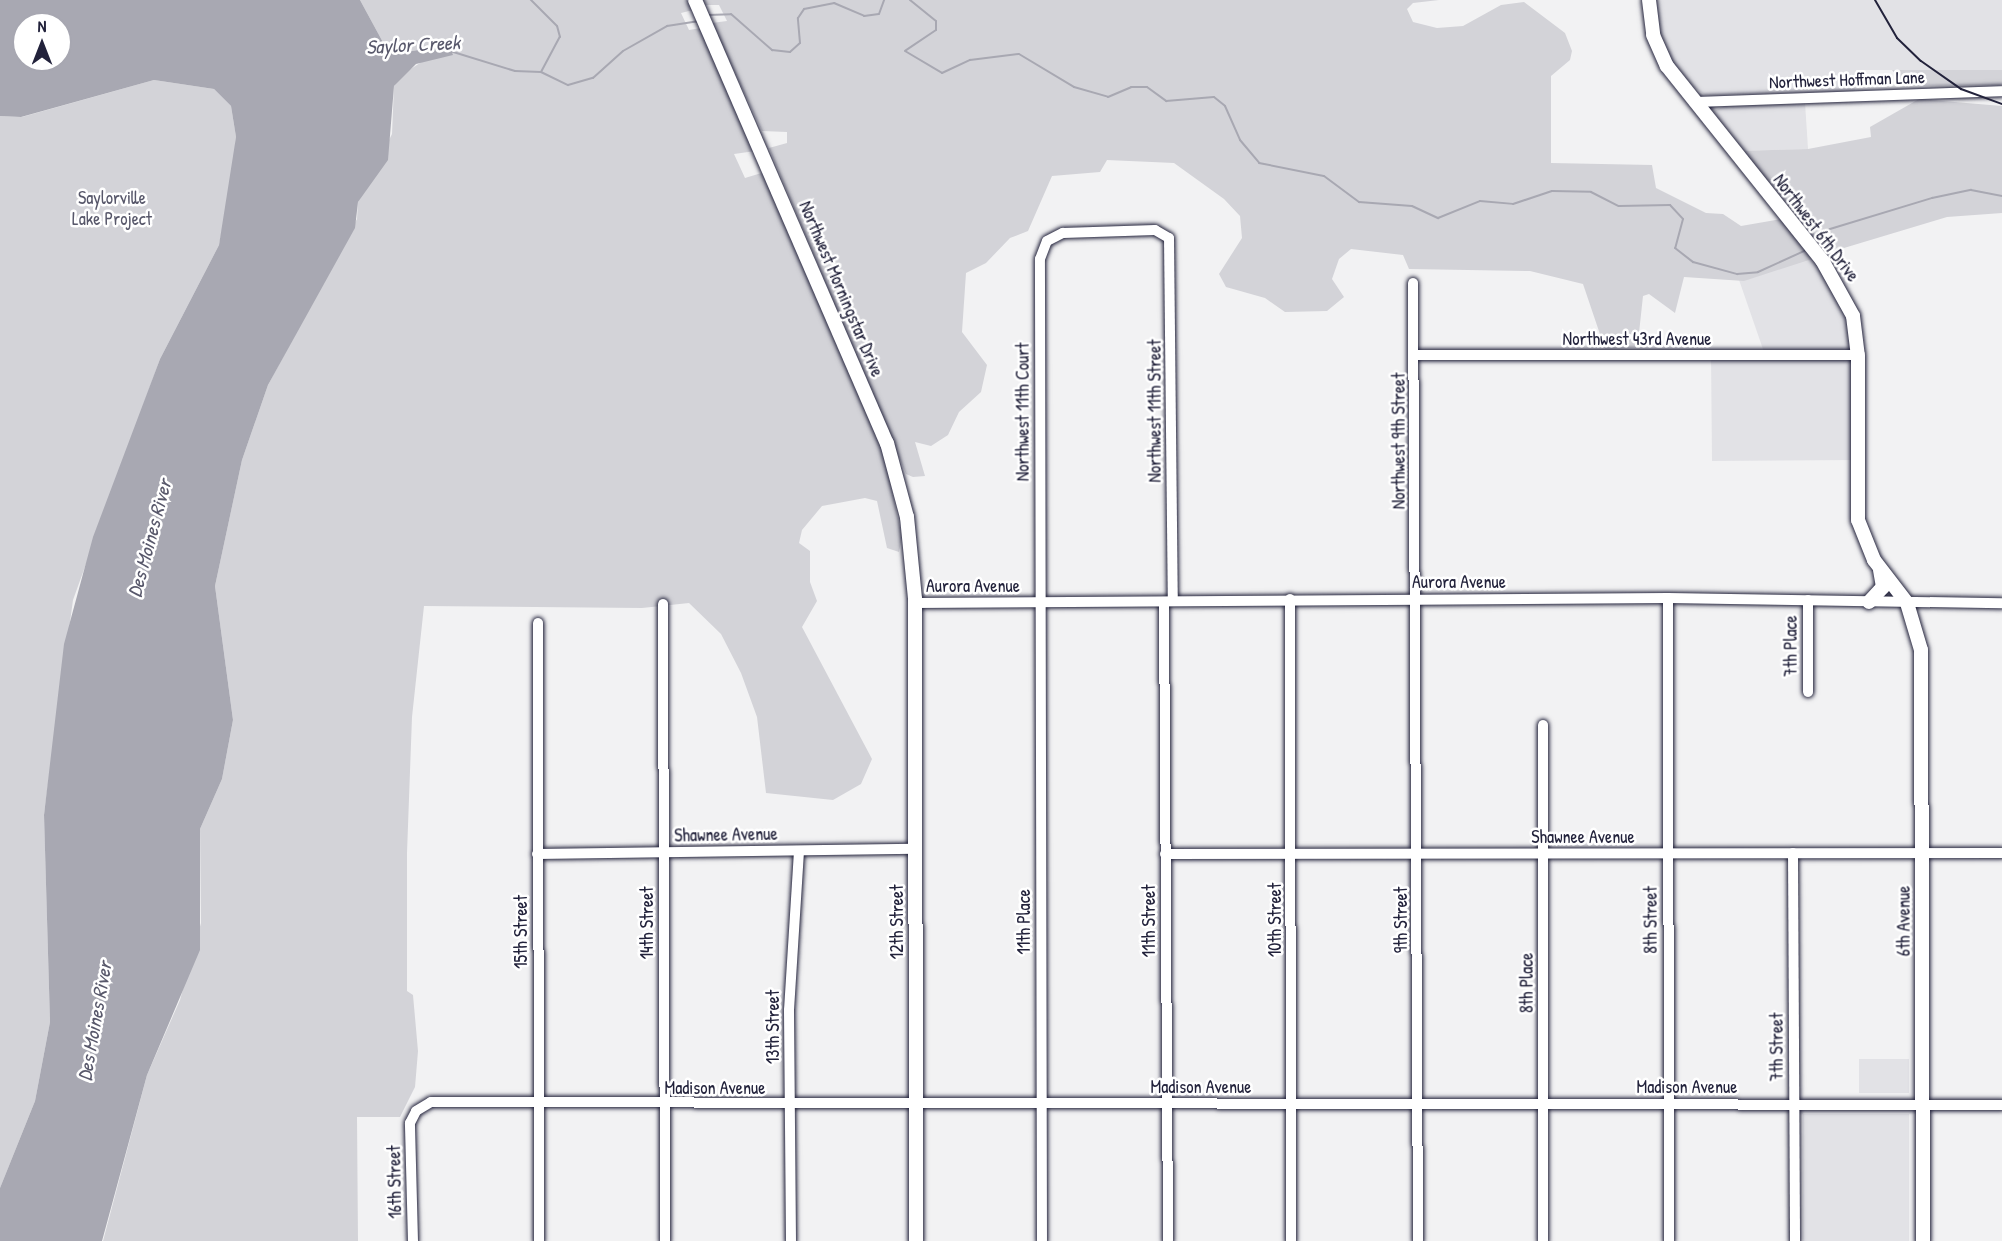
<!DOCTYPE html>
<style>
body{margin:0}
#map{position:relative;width:2002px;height:1241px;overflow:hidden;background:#f2f2f3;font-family:"Patrick Hand",sans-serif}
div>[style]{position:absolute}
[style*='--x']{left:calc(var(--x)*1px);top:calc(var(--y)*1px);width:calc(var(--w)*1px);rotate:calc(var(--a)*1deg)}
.built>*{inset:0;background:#e2e2e6;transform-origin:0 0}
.green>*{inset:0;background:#d3d3d8}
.water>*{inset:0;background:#a8a8b2}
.stream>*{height:2px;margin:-1px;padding:0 1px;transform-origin:1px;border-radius:1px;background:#a8a8b2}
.roads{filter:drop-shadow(0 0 2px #22223b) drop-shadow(0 0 2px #22223b)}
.minor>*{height:10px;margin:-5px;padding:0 5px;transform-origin:5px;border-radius:5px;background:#fff}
.major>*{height:14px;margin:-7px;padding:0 7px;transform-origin:7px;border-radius:7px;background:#fff}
.rail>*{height:2px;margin:-1px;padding:0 1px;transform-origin:1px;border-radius:1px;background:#22223b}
span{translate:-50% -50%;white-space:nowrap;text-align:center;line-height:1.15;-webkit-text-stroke:5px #fff;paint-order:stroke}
.street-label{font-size:18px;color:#22223b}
.park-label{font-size:18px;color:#57576a}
.water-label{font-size:20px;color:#58586b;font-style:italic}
.north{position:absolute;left:12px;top:12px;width:60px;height:60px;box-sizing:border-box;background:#fff;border:2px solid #a7a7b1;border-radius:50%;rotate:0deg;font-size:16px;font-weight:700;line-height:24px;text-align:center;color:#22223b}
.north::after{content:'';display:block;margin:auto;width:21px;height:27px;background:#22223b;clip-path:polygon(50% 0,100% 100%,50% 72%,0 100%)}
</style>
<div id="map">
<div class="built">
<i style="clip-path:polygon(1653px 0,2002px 0,2002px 70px,1856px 70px,1855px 91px,1705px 95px,1681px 78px,1657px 33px)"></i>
<i style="clip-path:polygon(1805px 102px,1808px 149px,1738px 151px,1712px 112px,1729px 104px)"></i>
<i style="clip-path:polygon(1813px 248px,1850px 309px,1855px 460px,1712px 461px,1711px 355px,1765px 355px,1737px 274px)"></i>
<i style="left:1859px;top:1059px;width:50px;height:34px"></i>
<i style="left:1803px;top:1114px;width:106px;height:127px"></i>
</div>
<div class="green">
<i style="clip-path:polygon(360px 0,688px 0,693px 10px,681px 13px,689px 30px,701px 28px,755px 151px,734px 154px,745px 178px,765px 172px,884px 454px,902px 537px,899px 552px,887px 548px,877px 501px,865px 498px,822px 506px,802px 530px,799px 543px,810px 551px,810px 582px,817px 601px,802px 627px,872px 759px,861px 784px,833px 800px,766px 793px,757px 717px,741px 673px,721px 634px,689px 603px,642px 608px,424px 606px,412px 717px,407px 853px,407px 991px,413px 995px,418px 1051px,415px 1087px,400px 1117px,357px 1117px,358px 1241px,103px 1241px,147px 1075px,180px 1000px,201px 923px,200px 829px,222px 779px,233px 720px,215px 586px,242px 460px,268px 385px,357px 219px,358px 202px,392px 134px,394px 86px,403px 74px,448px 45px,412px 51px,385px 46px)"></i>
<i style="clip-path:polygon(702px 0,1439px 0,1413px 3px,1407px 9px,1413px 22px,1437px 28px,1463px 26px,1501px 5px,1524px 2px,1565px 33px,1572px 51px,1570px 60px,1551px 76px,1551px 163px,1652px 165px,1656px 188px,1706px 213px,1723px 214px,1741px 226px,1782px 219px,1812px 259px,1744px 281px,1684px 277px,1675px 313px,1649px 294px,1643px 296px,1639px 333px,1647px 347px,1605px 349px,1583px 284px,1530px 271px,1409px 269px,1403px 255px,1351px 249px,1339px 259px,1332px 279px,1344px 297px,1327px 311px,1285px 312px,1265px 298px,1226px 287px,1219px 274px,1242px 238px,1240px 216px,1224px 199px,1174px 163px,1107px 160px,1100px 172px,1052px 176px,1028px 231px,1010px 238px,986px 263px,966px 273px,962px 332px,987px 365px,981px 392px,959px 412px,948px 435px,931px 446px,915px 442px,925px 476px,913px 477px,906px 474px,769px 148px,787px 143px,787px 132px,762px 131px,712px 23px,727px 21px,719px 5px,704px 5px)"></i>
<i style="clip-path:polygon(1892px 70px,2002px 70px,2002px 85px,1905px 86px)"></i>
<i style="clip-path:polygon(154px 80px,214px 89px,231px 106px,236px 137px,233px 178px,219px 245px,160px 359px,73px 600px,44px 814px,50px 1022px,35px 1101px,0 1188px,0 116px,22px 117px)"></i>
<i style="clip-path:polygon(1919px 99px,2002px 106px,2002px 213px,1947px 217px,1824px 254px,1738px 151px,1808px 149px,1871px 137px,1870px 127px)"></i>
</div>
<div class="water">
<i style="clip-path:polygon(evenodd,0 0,360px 0,385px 46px,412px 51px,449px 45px,453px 55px,416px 64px,394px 86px,388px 160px,358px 202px,355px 228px,268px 385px,242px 460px,215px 586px,233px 720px,222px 779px,200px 829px,200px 950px,147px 1075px,102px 1241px,0 1241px,0 1188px,35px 1101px,50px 1022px,44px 815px,64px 644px,93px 537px,160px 359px,219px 245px,236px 137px,231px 106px,214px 89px,154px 80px,21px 117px,0 116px,0 0,24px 24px,60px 24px,60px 60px,24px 60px,24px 24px)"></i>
</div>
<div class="stream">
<i style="--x:910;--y:0;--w:33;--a:39"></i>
<i style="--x:936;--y:21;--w:9;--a:90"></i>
<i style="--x:936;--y:30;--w:37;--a:146"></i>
<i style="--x:905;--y:51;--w:43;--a:30.7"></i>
<i style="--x:942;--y:73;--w:31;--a:-25"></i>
<i style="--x:970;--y:60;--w:49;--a:-7"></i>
<i style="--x:1019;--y:54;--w:64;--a:31"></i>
<i style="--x:1074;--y:87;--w:35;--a:16"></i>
<i style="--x:1108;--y:97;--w:25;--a:-23"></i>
<i style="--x:1131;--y:87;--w:16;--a:0"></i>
<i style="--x:1147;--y:87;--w:24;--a:36"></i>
<i style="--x:1166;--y:101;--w:48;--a:-4.8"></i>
<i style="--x:1214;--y:97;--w:14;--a:39"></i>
<i style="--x:1225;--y:106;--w:37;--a:66"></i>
<i style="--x:1240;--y:140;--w:30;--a:50"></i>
<i style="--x:1259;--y:163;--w:66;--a:11.3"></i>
<i style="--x:1324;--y:176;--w:44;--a:36.6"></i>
<i style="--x:1359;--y:202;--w:53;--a:4.3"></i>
<i style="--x:1412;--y:206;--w:29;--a:25"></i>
<i style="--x:1438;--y:218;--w:45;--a:-22"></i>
<i style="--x:1480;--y:201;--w:33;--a:5"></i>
<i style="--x:1513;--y:204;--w:41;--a:-18.4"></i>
<i style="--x:1552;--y:191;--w:39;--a:1"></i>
<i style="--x:1591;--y:192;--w:31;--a:27"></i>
<i style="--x:1619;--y:206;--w:51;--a:-1.1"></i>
<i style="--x:1670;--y:205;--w:19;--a:47"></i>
<i style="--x:1683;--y:219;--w:30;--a:105"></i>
<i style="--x:1675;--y:248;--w:23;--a:38"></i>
<i style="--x:1693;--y:262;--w:46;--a:15.3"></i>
<i style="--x:1737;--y:274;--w:21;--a:-5"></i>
<i style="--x:1758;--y:272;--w:51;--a:-24.5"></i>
<i style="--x:708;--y:15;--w:23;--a:-2"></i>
<i style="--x:731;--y:14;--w:55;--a:41.3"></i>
<i style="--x:772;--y:50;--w:18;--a:6"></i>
<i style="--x:790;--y:52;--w:13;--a:-42"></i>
<i style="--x:800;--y:43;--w:25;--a:-95"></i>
<i style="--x:798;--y:18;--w:11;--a:-56"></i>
<i style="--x:804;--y:9;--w:31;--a:-11"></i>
<i style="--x:834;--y:3;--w:33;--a:23"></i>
<i style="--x:864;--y:16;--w:15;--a:-8"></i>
<i style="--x:879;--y:14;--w:15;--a:-70"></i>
<i style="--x:450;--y:51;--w:68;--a:17.1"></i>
<i style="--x:515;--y:71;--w:26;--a:2"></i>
<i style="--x:541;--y:72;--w:40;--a:-62"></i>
<i style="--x:560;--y:37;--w:11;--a:-105"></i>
<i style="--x:557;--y:26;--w:37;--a:-135"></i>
<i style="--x:541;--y:72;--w:30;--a:26"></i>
<i style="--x:568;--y:85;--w:26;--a:-16"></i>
<i style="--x:593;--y:78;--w:40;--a:-42"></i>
<i style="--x:623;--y:51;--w:51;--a:-29.6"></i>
<i style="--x:667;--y:26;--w:31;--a:-9"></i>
<i style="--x:1818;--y:240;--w:16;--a:-43"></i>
<i style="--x:1830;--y:229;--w:107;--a:-16.9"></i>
<i style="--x:1932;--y:198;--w:40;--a:-12"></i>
<i style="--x:1971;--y:190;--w:32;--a:11"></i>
</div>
<div class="roads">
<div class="minor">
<i style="--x:1694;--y:102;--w:308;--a:-2"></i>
<i style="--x:1413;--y:283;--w:958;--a:89.7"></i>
<i style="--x:1415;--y:355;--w:443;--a:0"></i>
<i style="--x:1668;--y:598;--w:643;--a:89.91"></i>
<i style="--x:1290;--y:599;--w:642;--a:89.91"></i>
<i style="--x:1808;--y:600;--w:92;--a:90"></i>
<i style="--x:1164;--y:602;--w:639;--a:89.64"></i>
<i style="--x:915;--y:603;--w:753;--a:-0.38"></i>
<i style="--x:1668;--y:598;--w:334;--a:0.9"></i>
<i style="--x:663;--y:604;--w:637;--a:89.82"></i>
<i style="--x:538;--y:623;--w:618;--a:89.91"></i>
<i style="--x:1543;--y:725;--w:516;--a:90"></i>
<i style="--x:1793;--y:853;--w:388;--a:89.7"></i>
<i style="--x:537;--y:854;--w:378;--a:-0.8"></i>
<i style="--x:1165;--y:854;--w:837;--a:-0.07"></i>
<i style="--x:413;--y:1241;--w:118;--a:-91.5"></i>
<i style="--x:410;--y:1123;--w:13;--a:-63"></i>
<i style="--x:416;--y:1111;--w:17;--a:-31"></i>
<i style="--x:431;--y:1102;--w:1571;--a:0.11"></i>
<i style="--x:791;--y:1241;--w:231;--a:-90.5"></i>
<i style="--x:789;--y:1010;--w:159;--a:-86.4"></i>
<i style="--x:1042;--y:1241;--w:982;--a:-90.12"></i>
<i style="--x:1040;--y:259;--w:19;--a:-69"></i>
<i style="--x:1047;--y:241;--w:18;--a:-27"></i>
<i style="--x:1063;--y:233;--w:92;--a:-1.9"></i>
<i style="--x:1155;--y:230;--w:16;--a:30"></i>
<i style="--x:1169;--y:238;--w:363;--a:89.4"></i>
</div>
<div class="major">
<i style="--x:695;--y:0;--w:483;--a:66.6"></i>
<i style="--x:887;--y:443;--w:77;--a:74.9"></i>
<i style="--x:907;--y:517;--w:82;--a:84.4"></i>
<i style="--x:915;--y:599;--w:642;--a:89.91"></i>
<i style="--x:1649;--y:0;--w:35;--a:83"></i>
<i style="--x:1653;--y:35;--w:34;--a:66"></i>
<i style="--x:1667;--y:66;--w:248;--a:51.4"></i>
<i style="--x:1822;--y:260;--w:64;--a:61"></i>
<i style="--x:1853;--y:316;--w:39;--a:83"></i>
<i style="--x:1858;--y:355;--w:165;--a:90"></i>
<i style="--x:1858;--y:520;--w:43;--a:68.2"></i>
<i style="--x:1874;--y:560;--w:54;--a:52.5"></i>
<i style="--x:1907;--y:603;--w:49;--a:73.4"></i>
<i style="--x:1921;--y:650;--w:591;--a:89.81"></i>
<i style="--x:1869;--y:602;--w:21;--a:-47"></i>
<i style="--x:1883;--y:587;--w:17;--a:-100"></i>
</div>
</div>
<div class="rail">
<i style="--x:1875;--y:0;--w:44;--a:59.9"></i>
<i style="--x:1897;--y:38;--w:33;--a:44"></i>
<i style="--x:1921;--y:61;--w:49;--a:35"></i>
<i style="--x:1961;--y:89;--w:44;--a:20.1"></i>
</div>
<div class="street-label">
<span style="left:1847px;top:80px;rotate:-2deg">Northwest Hoffman Lane</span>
<span style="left:1816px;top:228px;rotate:53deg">Northwest 6th Drive</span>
<span style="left:841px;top:289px;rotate:67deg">Northwest Morningstar Drive</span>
<span style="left:1637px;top:339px">Northwest 43rd Avenue</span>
<span style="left:1155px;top:411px;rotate:-90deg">Northwest 11th Street</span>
<span style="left:1023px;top:412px;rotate:-90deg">Northwest 11th Court</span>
<span style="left:1399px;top:441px;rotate:-90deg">Northwest 9th Street</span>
<span style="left:1459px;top:582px">Aurora Avenue</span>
<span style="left:973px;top:586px">Aurora Avenue</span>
<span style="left:1791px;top:646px;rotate:-90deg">7th Place</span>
<span style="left:726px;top:835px;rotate:-1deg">Shawnee Avenue</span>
<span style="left:1583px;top:837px">Shawnee Avenue</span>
<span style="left:1275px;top:920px;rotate:-90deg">10th Street</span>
<span style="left:1401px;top:920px;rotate:-90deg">9th Street</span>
<span style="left:1651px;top:920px;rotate:-90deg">8th Street</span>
<span style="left:1149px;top:921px;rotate:-90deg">11th Street</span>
<span style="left:1904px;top:921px;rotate:-90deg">6th Avenue</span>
<span style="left:897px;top:922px;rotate:-90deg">12th Street</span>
<span style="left:1024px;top:922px;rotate:-90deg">11th Place</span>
<span style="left:647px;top:923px;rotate:-90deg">14th Street</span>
<span style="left:521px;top:932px;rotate:-90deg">15th Street</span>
<span style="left:1527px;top:983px;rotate:-90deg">8th Place</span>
<span style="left:773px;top:1027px;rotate:-90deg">13th Street</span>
<span style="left:1777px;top:1047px;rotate:-90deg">7th Street</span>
<span style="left:1201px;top:1087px">Madison Avenue</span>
<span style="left:1687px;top:1087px">Madison Avenue</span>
<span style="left:715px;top:1088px">Madison Avenue</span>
<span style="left:395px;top:1182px;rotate:-91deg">16th Street</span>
</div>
<div class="park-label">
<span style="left:112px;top:209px">Saylorville<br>Lake Project</span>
</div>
<div class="water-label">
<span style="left:413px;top:44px;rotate:-3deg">Saylor Creek</span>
<span style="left:149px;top:538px;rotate:-75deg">Des Moines River</span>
<span style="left:94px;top:1021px;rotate:-80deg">Des Moines River</span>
</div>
<div class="north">N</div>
</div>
